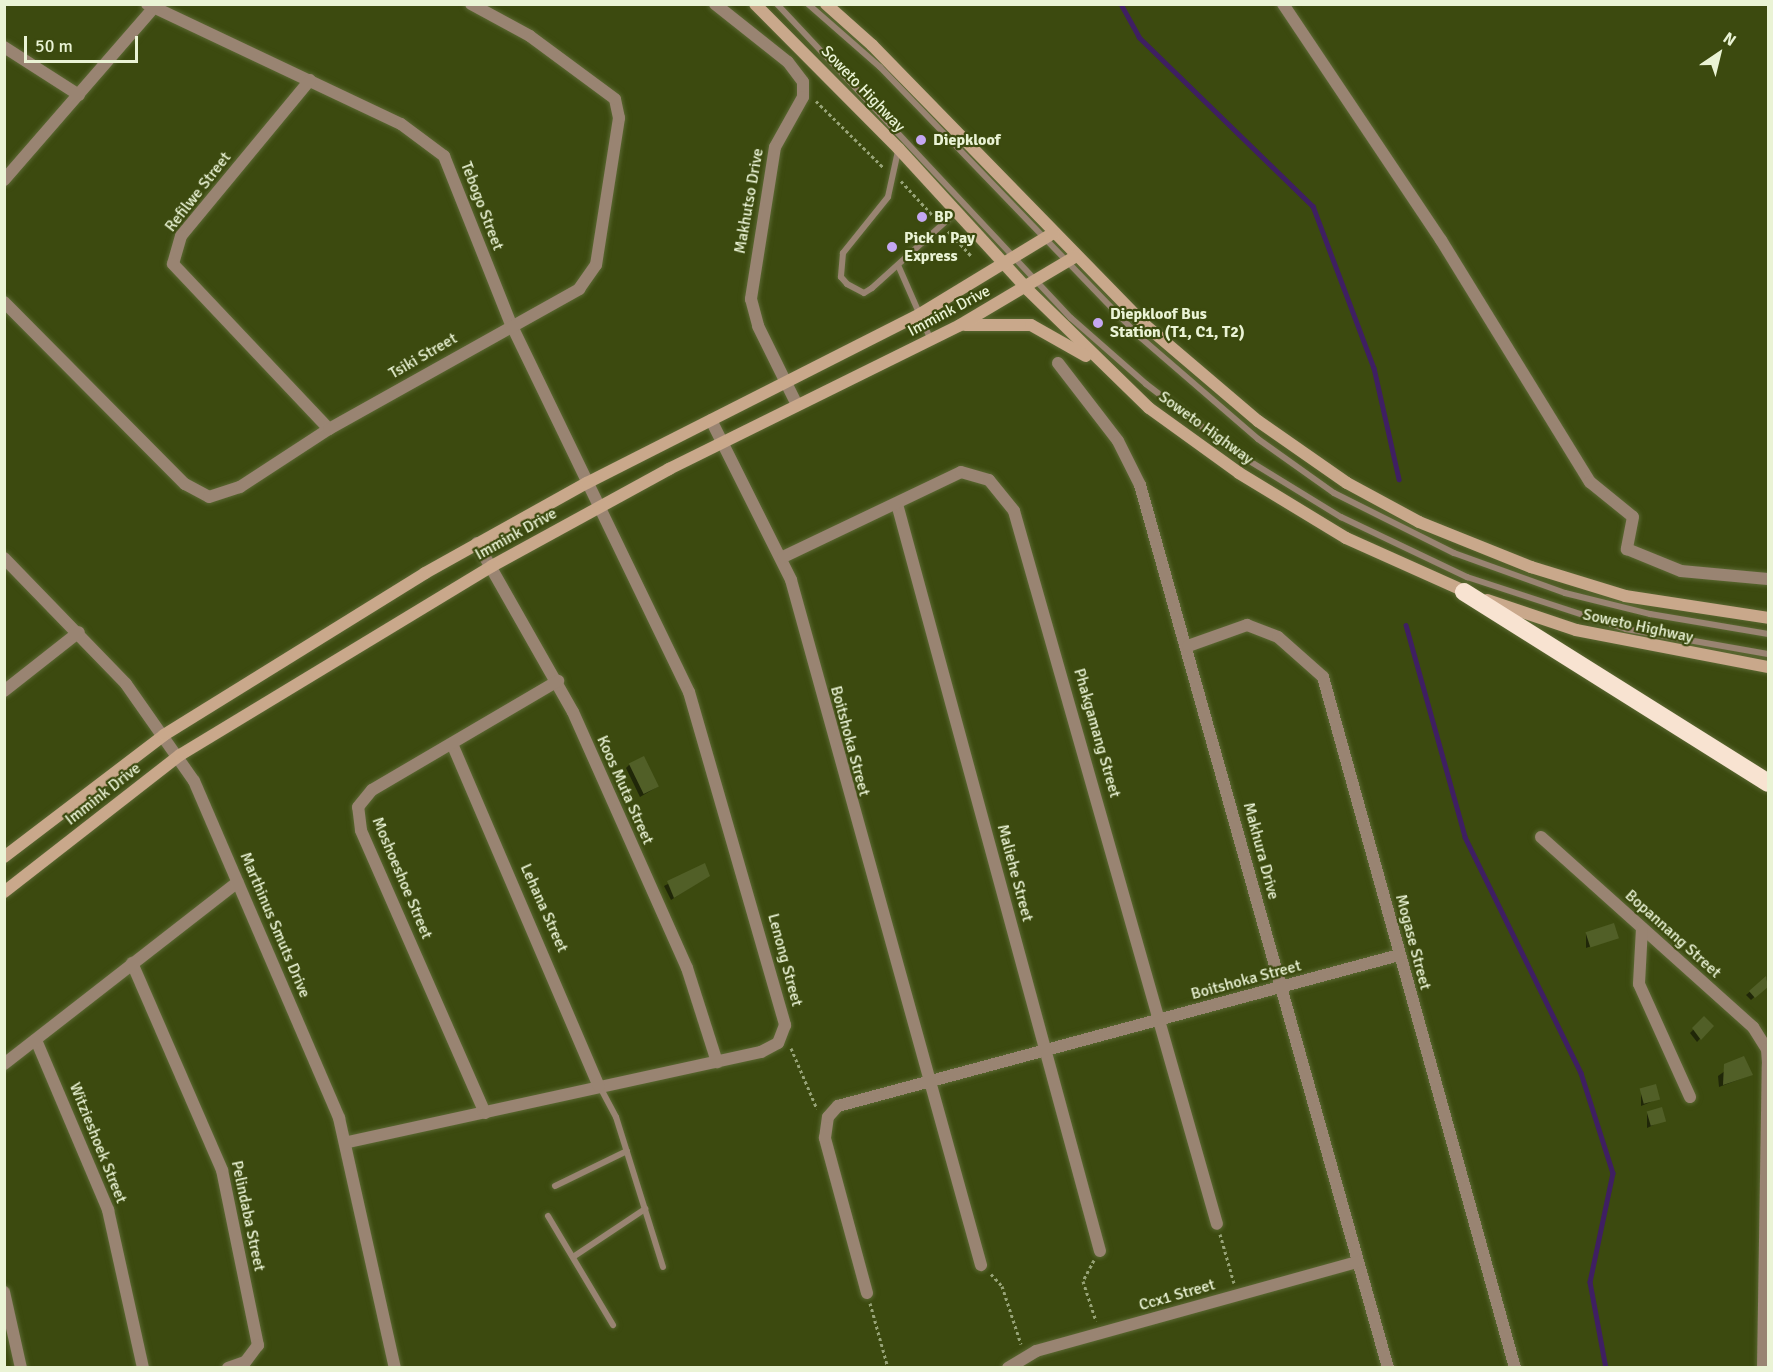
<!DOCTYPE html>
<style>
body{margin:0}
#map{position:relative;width:1773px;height:1372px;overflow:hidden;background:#3c4a0f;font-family:Signika,sans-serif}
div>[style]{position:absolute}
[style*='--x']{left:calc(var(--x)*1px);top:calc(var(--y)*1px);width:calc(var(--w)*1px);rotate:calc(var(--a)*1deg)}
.shadow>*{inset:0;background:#0007}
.stream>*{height:4.5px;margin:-2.25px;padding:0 2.25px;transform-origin:2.25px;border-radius:2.25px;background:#3f1f62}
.building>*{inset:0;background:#515f27;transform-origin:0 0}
.path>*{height:3px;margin-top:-1.5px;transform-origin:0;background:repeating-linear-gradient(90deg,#97a377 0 3px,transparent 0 6px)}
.roads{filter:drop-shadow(0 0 2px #5b6833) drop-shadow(0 0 2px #5b6833)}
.service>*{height:6px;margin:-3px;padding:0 3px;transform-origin:3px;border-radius:3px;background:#998472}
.minor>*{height:12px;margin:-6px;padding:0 6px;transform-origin:6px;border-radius:6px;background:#998472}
.tertiary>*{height:12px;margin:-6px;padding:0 6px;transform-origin:6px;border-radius:6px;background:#998472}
.secondary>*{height:12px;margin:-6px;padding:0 6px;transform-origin:6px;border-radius:6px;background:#c9a88b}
.motorway>*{height:18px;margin:-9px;padding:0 9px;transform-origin:9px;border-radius:9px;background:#f8e3d1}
.dots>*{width:16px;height:16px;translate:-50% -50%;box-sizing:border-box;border:3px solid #3c4a0f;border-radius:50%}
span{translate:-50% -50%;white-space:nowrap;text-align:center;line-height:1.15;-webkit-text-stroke:4.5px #3c4a0f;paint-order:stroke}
.street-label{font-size:16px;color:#eaf3d5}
.poi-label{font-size:16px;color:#eaf3d5;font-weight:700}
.left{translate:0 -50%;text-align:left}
.frame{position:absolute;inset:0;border:6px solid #eaf3d5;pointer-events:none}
.north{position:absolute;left:1689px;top:24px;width:60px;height:60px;-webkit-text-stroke:4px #3c4a0f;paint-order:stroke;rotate:35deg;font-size:16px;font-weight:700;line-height:24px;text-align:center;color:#eaf3d5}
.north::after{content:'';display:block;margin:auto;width:21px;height:27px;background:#eaf3d5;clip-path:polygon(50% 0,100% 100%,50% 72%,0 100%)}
.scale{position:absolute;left:24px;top:36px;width:114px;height:27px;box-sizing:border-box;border:3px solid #eaf3d5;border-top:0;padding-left:8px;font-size:18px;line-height:21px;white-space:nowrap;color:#eaf3d5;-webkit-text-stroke:4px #3c4a0f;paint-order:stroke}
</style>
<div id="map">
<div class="shadow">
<i style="clip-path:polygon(630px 764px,657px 787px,640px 797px,626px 768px)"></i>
<i style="clip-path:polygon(704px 865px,708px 876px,671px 900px,664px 886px)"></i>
<i style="clip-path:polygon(1586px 933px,1617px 937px,1586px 948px)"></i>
<i style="clip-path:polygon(1766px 978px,1768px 985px,1751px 1000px,1746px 995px)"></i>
<i style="clip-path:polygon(1704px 1019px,1712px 1026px,1697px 1042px,1690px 1033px)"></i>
<i style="clip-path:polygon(1743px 1058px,1751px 1075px,1719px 1087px,1718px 1076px)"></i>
<i style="clip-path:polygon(1641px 1090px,1658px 1099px,1641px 1106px)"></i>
<i style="clip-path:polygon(1647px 1113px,1664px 1120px,1647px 1128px)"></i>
</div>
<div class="stream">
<i style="--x:1121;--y:4;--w:38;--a:61"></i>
<i style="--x:1139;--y:37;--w:243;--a:44.2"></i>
<i style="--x:1313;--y:206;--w:173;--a:69.4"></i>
<i style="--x:1374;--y:368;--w:114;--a:77.3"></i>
<i style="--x:1406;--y:625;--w:220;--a:74.4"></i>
<i style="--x:1465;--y:837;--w:263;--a:63.8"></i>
<i style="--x:1581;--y:1073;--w:105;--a:72.3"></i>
<i style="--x:1613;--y:1173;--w:111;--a:101.9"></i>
<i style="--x:1590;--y:1282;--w:87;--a:79.5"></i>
</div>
<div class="building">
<i style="left:644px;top:756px;width:34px;height:17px;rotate:64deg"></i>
<i style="clip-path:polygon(705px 863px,710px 876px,674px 898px,667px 881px)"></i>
<i style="left:1614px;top:923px;width:16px;height:30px;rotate:72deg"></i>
<i style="clip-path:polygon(1766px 976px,1768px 987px,1755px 998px,1749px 991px)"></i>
<i style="clip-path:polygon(1704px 1016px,1714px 1026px,1701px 1040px,1692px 1028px)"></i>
<i style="clip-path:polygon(1744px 1056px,1753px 1075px,1723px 1085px,1724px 1064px)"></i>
<i style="left:1656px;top:1084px;width:16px;height:17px;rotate:75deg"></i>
<i style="left:1662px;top:1107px;width:15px;height:16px;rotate:74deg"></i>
</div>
<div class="path">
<i style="--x:816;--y:101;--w:95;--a:44.6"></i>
<i style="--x:901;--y:181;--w:50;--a:47.4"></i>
<i style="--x:948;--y:231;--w:34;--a:47"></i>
<i style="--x:791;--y:1048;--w:66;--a:66.9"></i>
<i style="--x:1220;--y:1234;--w:51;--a:74.1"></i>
<i style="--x:1094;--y:1260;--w:24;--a:118"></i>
<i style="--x:1083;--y:1281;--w:42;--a:72"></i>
<i style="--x:991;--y:1274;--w:16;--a:47"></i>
<i style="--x:1002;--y:1286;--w:61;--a:71.9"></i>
<i style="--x:870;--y:1303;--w:67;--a:74.5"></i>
</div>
<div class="roads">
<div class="service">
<i style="--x:777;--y:4;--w:430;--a:46.9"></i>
<i style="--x:1071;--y:318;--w:100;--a:41.3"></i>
<i style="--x:1146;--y:384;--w:116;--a:37.3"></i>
<i style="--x:1238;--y:454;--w:121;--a:31.5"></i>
<i style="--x:1341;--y:517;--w:140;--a:25.5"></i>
<i style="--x:1467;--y:577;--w:167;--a:18.1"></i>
<i style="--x:1626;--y:629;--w:144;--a:10"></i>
<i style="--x:808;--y:4;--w:96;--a:41.2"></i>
<i style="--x:880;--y:67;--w:375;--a:46.1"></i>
<i style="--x:1140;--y:337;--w:156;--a:40.8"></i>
<i style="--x:1258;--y:439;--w:93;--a:35.4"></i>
<i style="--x:1334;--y:493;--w:134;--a:26.6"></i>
<i style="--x:1454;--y:553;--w:118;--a:19.8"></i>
<i style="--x:1565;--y:593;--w:88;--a:13.9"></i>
<i style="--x:1650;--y:614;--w:120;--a:9.6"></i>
<i style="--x:898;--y:151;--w:47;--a:102.3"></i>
<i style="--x:888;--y:197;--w:72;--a:128.8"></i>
<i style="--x:843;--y:253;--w:24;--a:95"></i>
<i style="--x:841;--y:277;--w:9;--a:49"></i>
<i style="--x:847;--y:284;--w:19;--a:28"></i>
<i style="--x:864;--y:293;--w:9;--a:-32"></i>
<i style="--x:872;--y:288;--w:113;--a:-42.1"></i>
<i style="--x:898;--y:265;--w:82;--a:66.3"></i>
<i style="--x:600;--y:1087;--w:34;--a:62"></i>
<i style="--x:616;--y:1117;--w:157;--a:72.6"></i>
<i style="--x:555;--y:1186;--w:80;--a:-25.9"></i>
<i style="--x:548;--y:1216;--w:127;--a:59.2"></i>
<i style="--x:573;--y:1257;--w:87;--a:-33.7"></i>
</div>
<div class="minor">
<i style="--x:147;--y:4;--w:281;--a:25.3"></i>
<i style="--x:401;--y:124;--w:54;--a:36.7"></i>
<i style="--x:444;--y:156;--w:181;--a:68.3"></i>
<i style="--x:511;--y:324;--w:409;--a:64.2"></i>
<i style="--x:689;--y:692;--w:347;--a:73.9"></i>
<i style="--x:785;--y:1025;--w:19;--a:111"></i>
<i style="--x:778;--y:1043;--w:19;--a:152"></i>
<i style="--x:761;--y:1052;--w:424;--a:167.7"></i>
<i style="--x:715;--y:4;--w:93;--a:38.5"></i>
<i style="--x:788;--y:62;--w:25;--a:53"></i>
<i style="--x:803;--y:82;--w:15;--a:90"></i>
<i style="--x:803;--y:97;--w:57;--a:119.2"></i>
<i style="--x:775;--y:147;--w:154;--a:99"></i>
<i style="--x:751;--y:299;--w:28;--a:75"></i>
<i style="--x:758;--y:326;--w:88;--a:63.7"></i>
<i style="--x:1283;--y:4;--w:284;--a:56.2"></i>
<i style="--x:1441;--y:240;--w:284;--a:58.4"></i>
<i style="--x:1590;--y:482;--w:55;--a:39.1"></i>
<i style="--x:1633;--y:517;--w:33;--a:101"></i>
<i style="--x:1627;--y:549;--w:58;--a:22.2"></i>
<i style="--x:1681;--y:571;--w:87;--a:5.3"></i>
<i style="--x:4;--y:47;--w:89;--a:32.6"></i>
<i style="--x:310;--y:80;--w:202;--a:129.6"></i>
<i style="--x:181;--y:236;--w:29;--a:106"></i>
<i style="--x:173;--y:264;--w:227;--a:46.6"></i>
<i style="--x:4;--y:180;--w:233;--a:-49"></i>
<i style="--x:4;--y:302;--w:257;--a:45.2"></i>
<i style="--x:185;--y:484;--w:27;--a:28"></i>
<i style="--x:209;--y:497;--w:33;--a:-18"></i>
<i style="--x:240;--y:487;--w:106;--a:-33.1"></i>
<i style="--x:329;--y:429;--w:287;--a:-29.2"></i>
<i style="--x:579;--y:289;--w:29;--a:-55"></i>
<i style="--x:596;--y:265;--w:149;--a:-81.1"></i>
<i style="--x:619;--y:118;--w:19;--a:-102"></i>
<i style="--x:615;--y:99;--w:106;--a:-143.5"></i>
<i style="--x:530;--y:36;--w:67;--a:-151.5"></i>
<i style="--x:1058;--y:363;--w:98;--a:52.4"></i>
<i style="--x:1118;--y:441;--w:49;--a:63.4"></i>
<i style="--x:1140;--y:485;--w:917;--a:74.31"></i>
<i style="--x:711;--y:420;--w:179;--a:63.4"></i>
<i style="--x:791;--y:580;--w:711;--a:74.5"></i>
<i style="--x:897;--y:504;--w:774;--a:74.8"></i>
<i style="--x:477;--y:543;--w:194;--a:60.4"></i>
<i style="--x:573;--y:712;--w:280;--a:66"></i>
<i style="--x:687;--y:968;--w:99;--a:72.3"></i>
<i style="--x:783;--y:557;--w:197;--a:-25.5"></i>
<i style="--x:961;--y:472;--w:29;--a:16"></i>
<i style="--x:989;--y:480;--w:40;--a:51"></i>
<i style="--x:1014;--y:511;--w:741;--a:74.11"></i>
<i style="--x:1188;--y:646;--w:63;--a:-19.6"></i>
<i style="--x:1247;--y:625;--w:33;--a:21"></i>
<i style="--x:1278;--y:637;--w:60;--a:41.6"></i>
<i style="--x:1323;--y:677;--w:717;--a:74.47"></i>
<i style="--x:4;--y:691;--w:95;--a:-38.2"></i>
<i style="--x:453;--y:746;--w:370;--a:66.8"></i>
<i style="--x:1541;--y:837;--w:285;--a:41.9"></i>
<i style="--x:1753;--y:1027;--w:26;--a:58"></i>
<i style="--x:1767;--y:1049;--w:16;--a:86"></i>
<i style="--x:1642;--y:928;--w:56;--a:93.1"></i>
<i style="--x:1639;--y:984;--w:124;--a:65.7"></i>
<i style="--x:132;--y:963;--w:226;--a:66.5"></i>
<i style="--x:222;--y:1170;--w:179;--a:78.4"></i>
<i style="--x:258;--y:1345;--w:21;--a:127"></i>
<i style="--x:245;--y:1362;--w:18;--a:161"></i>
<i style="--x:36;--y:1040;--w:185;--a:67"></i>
<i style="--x:108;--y:1210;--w:162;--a:77.5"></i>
<i style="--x:4;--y:1064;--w:296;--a:-37.9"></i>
<i style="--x:485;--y:1113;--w:309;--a:-113.7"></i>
<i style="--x:361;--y:830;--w:23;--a:-97"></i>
<i style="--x:358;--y:807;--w:22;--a:-51"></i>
<i style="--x:372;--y:790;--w:216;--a:-30.4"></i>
<i style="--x:4;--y:1292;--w:78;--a:77.4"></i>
<i style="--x:867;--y:1293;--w:161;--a:-105.2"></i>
<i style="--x:825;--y:1138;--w:21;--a:-82"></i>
<i style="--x:828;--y:1117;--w:15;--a:-48"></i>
<i style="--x:838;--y:1106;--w:581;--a:-15.06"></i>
<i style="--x:1008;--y:1368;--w:33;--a:-31"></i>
<i style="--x:1036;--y:1351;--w:334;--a:-15.5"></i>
<i style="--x:1763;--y:1368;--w:302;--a:-89.1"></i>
</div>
<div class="tertiary">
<i style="--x:4;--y:558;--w:175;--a:45.9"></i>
<i style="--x:126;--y:684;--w:118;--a:55"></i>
<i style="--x:194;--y:781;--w:367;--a:66.7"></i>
<i style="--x:339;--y:1118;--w:256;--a:77.4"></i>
</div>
<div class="secondary">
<i style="--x:755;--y:4;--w:204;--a:45.2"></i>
<i style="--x:899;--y:149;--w:191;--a:47.5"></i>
<i style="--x:1028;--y:290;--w:169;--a:44.3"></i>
<i style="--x:1149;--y:408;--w:111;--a:35.8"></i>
<i style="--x:1239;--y:473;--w:125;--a:31.3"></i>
<i style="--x:1346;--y:538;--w:137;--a:24.1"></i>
<i style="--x:826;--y:4;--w:62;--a:41.7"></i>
<i style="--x:872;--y:45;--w:390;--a:45.7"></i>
<i style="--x:1144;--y:324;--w:150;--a:40.4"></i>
<i style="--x:1258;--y:421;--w:108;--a:34.9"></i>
<i style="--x:1347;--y:483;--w:82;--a:28.4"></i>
<i style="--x:1419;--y:522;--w:121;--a:21.9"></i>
<i style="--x:1531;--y:567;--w:98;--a:17.1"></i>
<i style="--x:1625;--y:596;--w:145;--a:8.7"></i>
<i style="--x:965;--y:325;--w:66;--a:0"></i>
<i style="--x:1031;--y:325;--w:63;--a:29.4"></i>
<i style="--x:1487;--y:600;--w:94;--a:18.6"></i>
<i style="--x:1576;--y:630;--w:196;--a:10.9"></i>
<i style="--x:4;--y:857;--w:201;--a:-37.3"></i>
<i style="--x:164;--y:735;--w:307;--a:-31.8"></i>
<i style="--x:425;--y:573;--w:185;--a:-29.1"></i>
<i style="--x:587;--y:483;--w:373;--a:-26.9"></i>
<i style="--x:920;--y:314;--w:156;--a:-31.3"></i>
<i style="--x:4;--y:892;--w:223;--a:-37.9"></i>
<i style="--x:180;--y:755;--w:365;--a:-31.2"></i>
<i style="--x:492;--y:566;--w:202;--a:-28.7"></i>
<i style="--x:669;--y:469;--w:325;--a:-26.3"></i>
<i style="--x:960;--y:325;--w:135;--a:-30.7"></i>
</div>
<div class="motorway">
<i style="--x:1464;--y:592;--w:359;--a:32.1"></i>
</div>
</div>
<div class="dots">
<i style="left:921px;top:140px;background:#c4a7f1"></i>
<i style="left:922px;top:217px;background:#c4a7f1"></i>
<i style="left:892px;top:247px;background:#c4a7f1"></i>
<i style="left:1098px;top:323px;background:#c4a7f1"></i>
</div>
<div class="street-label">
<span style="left:863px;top:89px;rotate:46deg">Soweto Highway</span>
<span style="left:198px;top:192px;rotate:-52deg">Refilwe Street</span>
<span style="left:749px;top:201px;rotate:-80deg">Makhutso Drive</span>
<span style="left:482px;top:206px;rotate:69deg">Tebogo Street</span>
<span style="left:949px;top:311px;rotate:-28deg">Immink Drive</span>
<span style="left:423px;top:356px;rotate:-30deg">Tsiki Street</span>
<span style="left:1206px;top:428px;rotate:36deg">Soweto Highway</span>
<span style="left:516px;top:534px;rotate:-29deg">Immink Drive</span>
<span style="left:1638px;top:626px;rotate:12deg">Soweto Highway</span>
<span style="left:1097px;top:733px;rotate:74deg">Phakgamang Street</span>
<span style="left:850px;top:741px;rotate:75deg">Boitshoka Street</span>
<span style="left:625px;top:790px;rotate:66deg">Koos Muta Street</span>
<span style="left:103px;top:794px;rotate:-38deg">Immink Drive</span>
<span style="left:1261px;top:851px;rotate:75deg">Makhura Drive</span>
<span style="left:1015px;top:873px;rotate:75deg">Maliehe Street</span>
<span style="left:402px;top:878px;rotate:67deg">Moshoeshoe Street</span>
<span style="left:544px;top:908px;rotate:66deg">Lehana Street</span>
<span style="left:275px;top:925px;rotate:67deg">Marthinus Smuts Drive</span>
<span style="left:1673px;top:934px;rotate:42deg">Bopannang Street</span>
<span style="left:1413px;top:942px;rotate:75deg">Mogase Street</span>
<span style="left:785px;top:960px;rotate:75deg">Lenong Street</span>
<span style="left:1246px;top:980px;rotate:-15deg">Boitshoka Street</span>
<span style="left:98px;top:1143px;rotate:68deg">Witzieshoek Street</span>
<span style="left:248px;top:1216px;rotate:78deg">Pelindaba Street</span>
<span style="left:1177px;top:1295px;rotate:-16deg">Ccx1 Street</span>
</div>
<div class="poi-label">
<span class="left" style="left:933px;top:140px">Diepkloof</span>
<span class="left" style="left:934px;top:217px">BP</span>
<span class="left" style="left:904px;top:247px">Pick n Pay<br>Express</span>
<span class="left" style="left:1110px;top:323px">Diepkloof Bus<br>Station (T1, C1, T2)</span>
</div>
<div class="frame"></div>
<div class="north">N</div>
<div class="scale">50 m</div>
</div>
